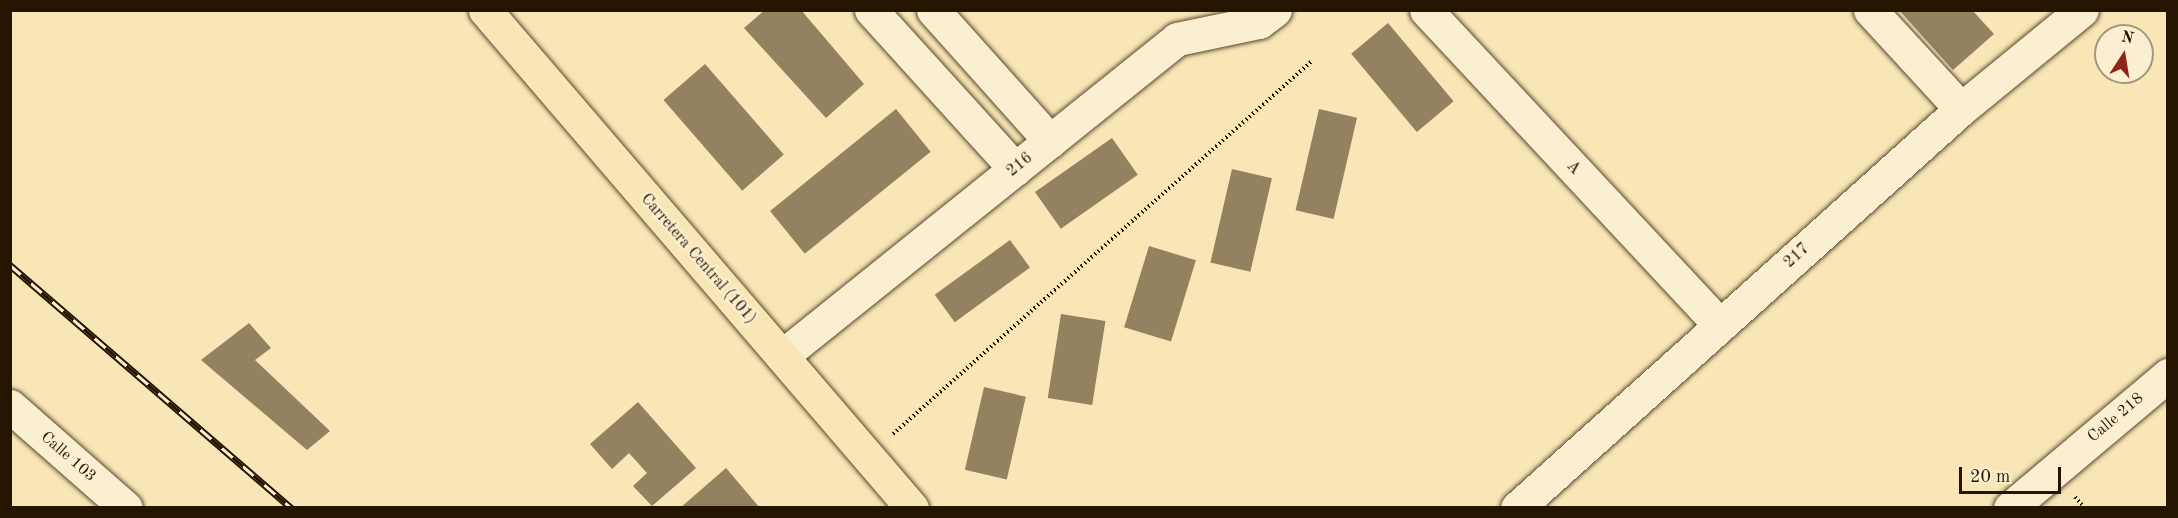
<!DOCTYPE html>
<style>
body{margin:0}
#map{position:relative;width:2178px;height:518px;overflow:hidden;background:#f8e6b6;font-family:"Old Standard TT",serif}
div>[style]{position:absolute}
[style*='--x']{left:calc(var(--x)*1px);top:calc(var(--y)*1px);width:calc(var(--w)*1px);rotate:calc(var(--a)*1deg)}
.building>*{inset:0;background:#93815f;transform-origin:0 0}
.path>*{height:4px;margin-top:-2px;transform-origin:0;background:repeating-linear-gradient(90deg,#251400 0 1.5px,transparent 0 4.5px)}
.roads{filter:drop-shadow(0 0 2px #5a482e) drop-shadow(0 0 2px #5a482e)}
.minor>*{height:33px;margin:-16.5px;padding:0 16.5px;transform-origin:16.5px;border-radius:16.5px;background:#faefd0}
.major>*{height:33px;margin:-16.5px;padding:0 16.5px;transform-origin:16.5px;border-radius:16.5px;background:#f8e6b6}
.rail>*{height:7px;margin-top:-3.5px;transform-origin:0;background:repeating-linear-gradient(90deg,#faefd0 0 14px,#251400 0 28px);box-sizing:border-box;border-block:2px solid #251400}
span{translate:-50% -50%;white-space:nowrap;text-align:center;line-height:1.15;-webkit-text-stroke:4.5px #faefd0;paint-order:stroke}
.street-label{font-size:16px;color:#251400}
.frame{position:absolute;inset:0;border:12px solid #251400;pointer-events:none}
.north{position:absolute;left:2094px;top:24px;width:60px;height:60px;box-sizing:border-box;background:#faefd0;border:2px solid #a5977d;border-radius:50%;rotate:12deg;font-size:16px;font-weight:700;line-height:24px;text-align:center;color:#251400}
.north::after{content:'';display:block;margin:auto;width:21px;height:27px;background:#8f2418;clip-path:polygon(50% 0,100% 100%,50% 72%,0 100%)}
.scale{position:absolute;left:1959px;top:467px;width:102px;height:27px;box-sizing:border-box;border:3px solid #251400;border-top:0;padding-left:8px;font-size:18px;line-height:21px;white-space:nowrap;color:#251400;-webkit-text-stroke:4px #faefd0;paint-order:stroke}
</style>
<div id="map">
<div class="building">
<i style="clip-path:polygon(765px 10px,801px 10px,864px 84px,826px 118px,744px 28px)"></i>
<i style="clip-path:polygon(1899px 10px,1972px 10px,1994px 34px,1953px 70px)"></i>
<i style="left:1388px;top:23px;width:102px;height:48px;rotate:50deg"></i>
<i style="left:705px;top:64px;width:120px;height:55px;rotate:49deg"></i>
<i style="left:896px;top:109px;width:55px;height:162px;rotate:51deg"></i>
<i style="left:1319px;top:109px;width:39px;height:104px;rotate:13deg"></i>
<i style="left:1112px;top:138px;width:45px;height:94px;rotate:55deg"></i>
<i style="left:1232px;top:169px;width:41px;height:96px;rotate:13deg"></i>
<i style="left:1010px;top:240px;width:34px;height:93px;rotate:54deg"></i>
<i style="left:1149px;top:246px;width:49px;height:85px;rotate:17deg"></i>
<i style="left:1061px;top:314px;width:45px;height:85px;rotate:9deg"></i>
<i style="clip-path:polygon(249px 323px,271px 348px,255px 360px,330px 431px,307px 450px,201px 360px)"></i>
<i style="left:984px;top:387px;width:43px;height:85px;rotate:13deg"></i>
<i style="clip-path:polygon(638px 402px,696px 468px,652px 506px,633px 486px,647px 473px,629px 453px,612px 469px,590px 444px)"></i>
<i style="clip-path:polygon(726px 468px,760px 508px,680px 508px)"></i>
</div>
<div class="path">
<i style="--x:893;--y:434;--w:562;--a:-41.68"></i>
<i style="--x:2075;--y:497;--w:15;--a:48"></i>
</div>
<div class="roads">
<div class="minor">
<i style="--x:871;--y:10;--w:215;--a:47.8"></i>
<i style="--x:933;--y:10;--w:176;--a:48.2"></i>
<i style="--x:1426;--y:10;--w:431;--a:47"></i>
<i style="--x:1870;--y:10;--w:134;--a:47.4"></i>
<i style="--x:782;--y:356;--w:506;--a:-38.75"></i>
<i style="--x:1177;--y:39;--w:84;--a:-11.7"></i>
<i style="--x:1259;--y:22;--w:20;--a:-37"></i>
<i style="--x:10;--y:406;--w:154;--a:41.3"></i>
<i style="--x:1517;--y:508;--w:597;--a:-41.94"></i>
<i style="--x:1961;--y:109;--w:156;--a:-39.3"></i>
<i style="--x:2010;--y:508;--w:207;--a:-40.1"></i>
</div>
<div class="major">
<i style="--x:485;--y:10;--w:656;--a:49.39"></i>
</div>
</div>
<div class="rail">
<i style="--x:10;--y:265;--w:372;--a:40.8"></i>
</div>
<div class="street-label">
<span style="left:1020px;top:165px;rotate:-39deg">216</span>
<span style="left:1573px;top:168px;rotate:47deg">A</span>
<span style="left:1797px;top:256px;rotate:-42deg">217</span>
<span style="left:698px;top:259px;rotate:49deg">Carretera Central (101)</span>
<span style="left:2116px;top:418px;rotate:-40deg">Calle 218</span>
<span style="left:68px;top:457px;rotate:41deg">Calle 103</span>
</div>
<div class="frame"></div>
<div class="north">N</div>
<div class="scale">20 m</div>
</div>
